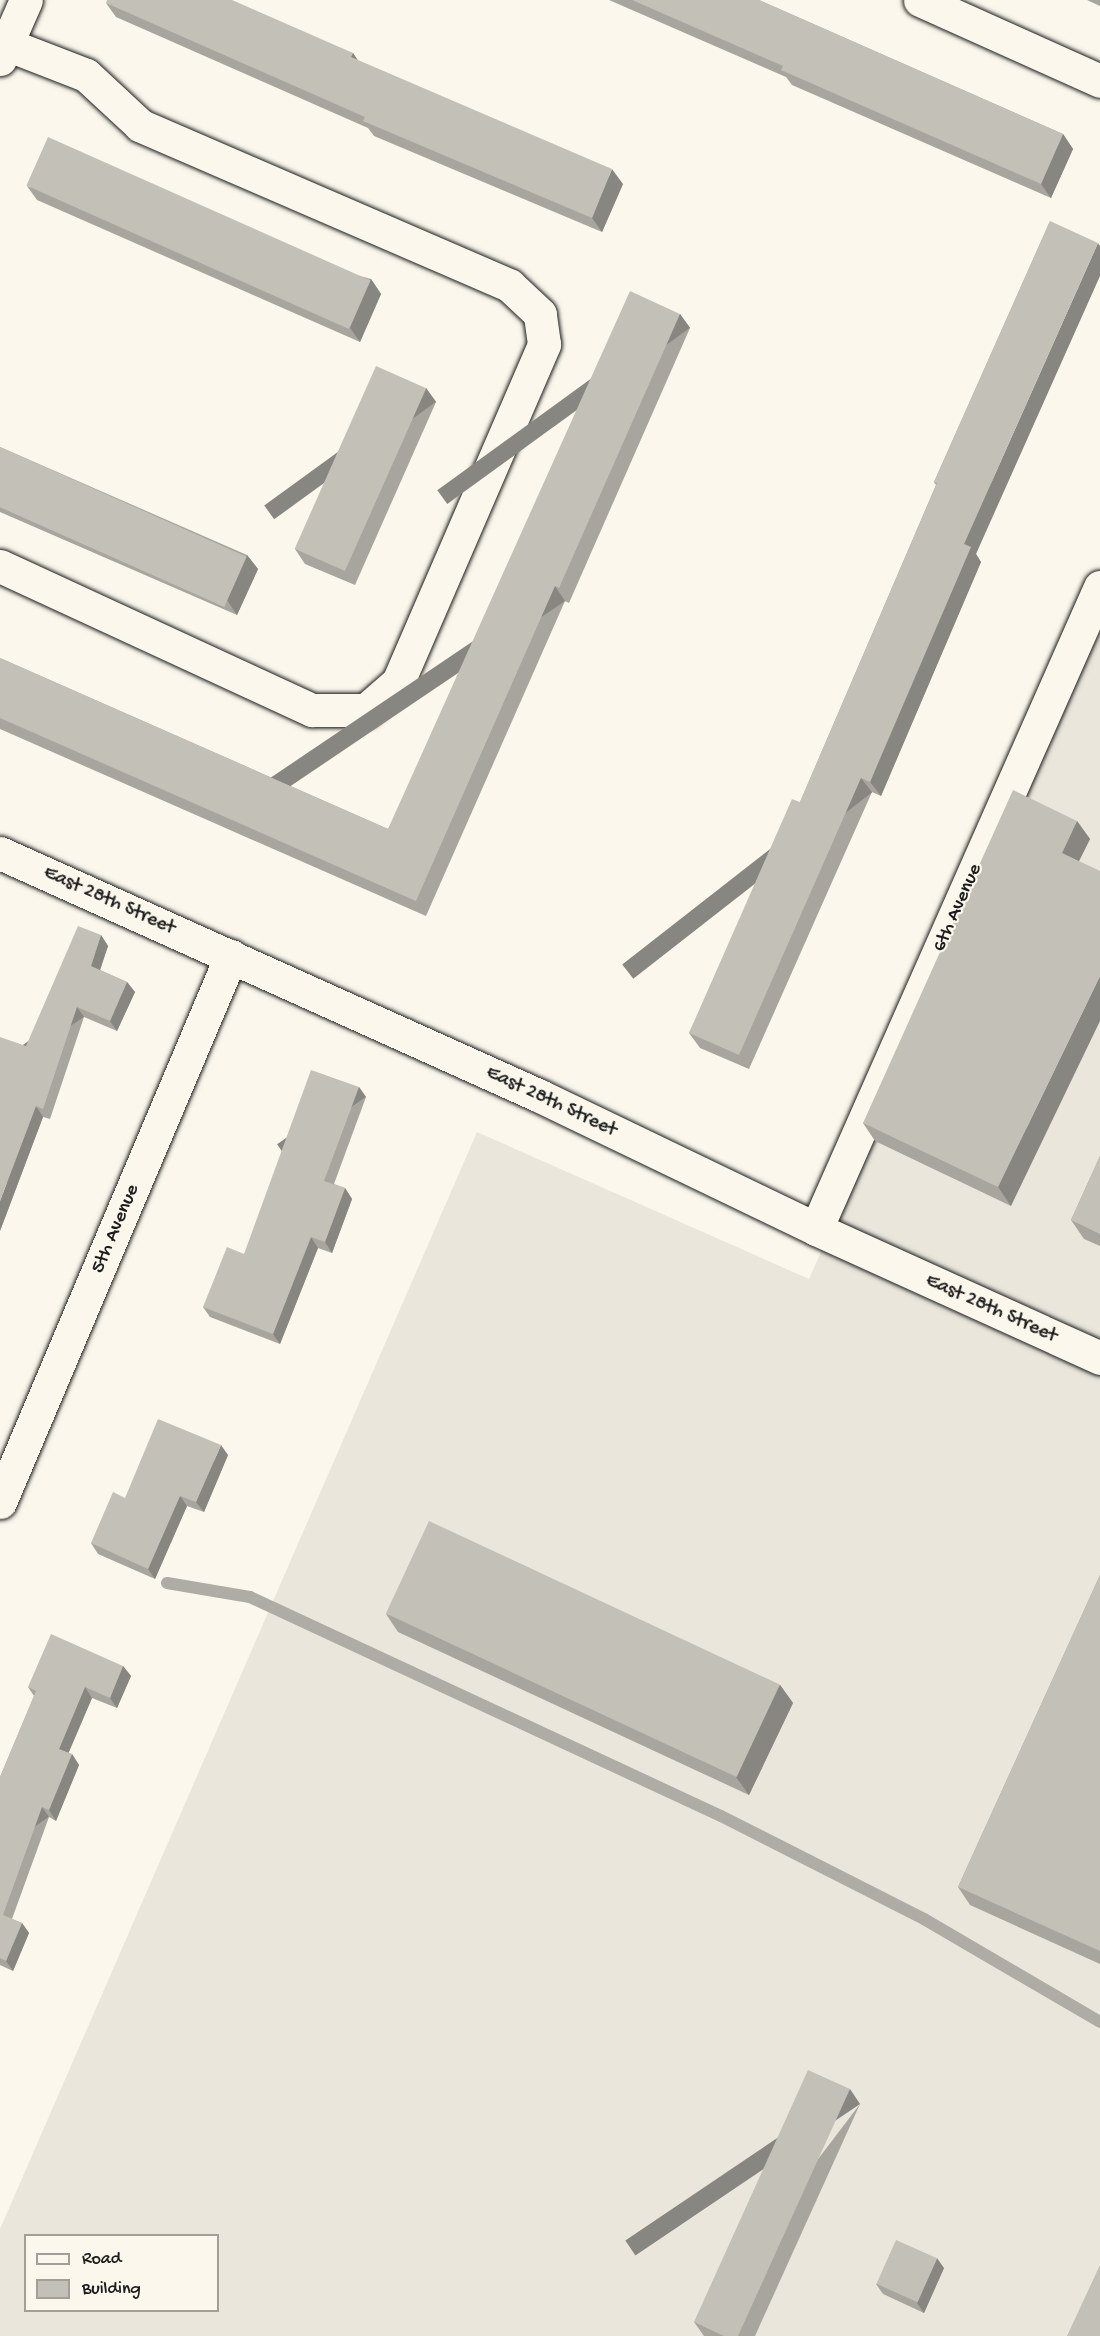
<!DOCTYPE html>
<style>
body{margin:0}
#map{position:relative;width:1100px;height:2336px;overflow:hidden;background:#fbf7ec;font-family:"Gochi Hand",sans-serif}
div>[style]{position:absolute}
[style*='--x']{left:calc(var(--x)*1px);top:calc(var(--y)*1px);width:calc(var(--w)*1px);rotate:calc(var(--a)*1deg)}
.built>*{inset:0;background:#eae6dc}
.stream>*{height:12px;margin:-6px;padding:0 6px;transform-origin:6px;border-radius:6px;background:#afaca5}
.roads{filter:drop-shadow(0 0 2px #1c1c1c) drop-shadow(0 0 2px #1c1c1c)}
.minor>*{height:33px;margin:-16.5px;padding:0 16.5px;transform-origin:16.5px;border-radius:16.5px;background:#fbf7ec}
.major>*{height:33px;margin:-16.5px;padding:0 16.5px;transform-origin:16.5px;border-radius:16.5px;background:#fbf7ec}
.wall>*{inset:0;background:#a8a59e}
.shaded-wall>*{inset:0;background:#888681;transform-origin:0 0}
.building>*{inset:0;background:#c3c0b8;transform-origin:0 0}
span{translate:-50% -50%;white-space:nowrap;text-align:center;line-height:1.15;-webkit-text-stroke:4.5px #fbf7ec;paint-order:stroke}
.street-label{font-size:20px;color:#1c1c1c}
.legend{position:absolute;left:24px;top:2234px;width:195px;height:78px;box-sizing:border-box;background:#fbf7ec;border:2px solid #a29f99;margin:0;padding:8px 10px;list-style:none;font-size:18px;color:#1c1c1c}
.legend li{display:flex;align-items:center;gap:12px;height:30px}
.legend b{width:30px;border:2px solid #a29f99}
</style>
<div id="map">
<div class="built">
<i style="clip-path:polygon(evenodd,1100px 626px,1100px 2336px,0 2336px,0 2229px,477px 1132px,809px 1279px,1100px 626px,26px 2236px,218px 2236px,218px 2310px,26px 2310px,26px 2236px)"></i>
</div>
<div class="stream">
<i style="--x:167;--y:1583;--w:84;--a:9.6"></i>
<i style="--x:250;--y:1597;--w:519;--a:24.94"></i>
<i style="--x:721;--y:1816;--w:228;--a:26.9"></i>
<i style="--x:924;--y:1919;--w:204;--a:30.3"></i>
</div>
<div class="roads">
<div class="minor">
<i style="--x:920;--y:0;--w:197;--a:24.2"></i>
<i style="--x:0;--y:566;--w:344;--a:24.8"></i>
<i style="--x:312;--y:710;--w:54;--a:0"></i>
<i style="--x:366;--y:710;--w:43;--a:-41.2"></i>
<i style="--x:398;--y:682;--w:368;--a:-66.6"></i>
<i style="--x:544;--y:344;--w:30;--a:-98"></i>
<i style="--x:540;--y:314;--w:42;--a:-136.9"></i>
<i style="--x:509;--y:285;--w:402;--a:-156.6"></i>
<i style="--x:140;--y:125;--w:74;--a:-137.2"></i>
<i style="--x:86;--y:75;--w:86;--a:-158.8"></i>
<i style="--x:0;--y:853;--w:592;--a:24.23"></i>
<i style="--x:540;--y:1096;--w:306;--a:25.7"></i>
<i style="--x:816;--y:1229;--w:312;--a:24.4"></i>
<i style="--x:816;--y:1229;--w:702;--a:-66.14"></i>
<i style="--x:0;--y:1502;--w:593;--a:-67.07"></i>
</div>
<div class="major">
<i style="--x:0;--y:59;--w:64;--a:-66.2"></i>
</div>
</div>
<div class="wall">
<i style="clip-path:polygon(609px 0,759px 0,1063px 134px,1073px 149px,1051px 198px,792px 85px,786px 77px)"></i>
<i style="clip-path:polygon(1087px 0,1100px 0,1100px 6px)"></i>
<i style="clip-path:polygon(106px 3px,353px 53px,358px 61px,623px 184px,602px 232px,374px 136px,368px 128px,116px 17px)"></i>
<i style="clip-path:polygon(27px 186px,371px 279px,381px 294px,360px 342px,37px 200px)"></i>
<i style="clip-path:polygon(1050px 221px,976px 554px,981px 562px,881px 796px,872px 792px,749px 1069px,700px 1048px,689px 1033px,800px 802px,936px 485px,934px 482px)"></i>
<i style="clip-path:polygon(680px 314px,690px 328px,569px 603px,565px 601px,426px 916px,0 729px,0 658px,388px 829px)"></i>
<i style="clip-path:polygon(426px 388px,436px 402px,355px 585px,305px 564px,295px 549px)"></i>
<i style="clip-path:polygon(0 447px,247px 555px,258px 569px,237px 615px,0 512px)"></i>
<i style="clip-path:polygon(1077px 821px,1090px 839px,1079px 861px,1011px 1206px,875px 1141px,863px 1123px)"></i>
<i style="clip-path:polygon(101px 935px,108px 946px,100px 970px,127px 982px,135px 992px,117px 1031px,84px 1017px,50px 1119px,43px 1117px,0 1231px,26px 1046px)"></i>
<i style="clip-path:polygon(359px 1087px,366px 1097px,334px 1184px,345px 1188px,352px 1199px,332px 1253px,318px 1248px,280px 1344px,210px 1317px,203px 1307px,244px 1254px)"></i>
<i style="clip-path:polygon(1100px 1156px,1100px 1246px,1084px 1239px,1071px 1220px)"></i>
<i style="clip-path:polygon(228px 1455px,204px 1512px,187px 1506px,155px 1579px,98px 1554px,91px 1543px,125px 1498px)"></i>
<i style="clip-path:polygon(1100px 1575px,1100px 1964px,970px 1905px,958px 1887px)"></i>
<i style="clip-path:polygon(386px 1614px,780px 1685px,793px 1703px,749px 1795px,398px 1632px)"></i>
<i style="clip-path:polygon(123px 1666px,131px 1676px,117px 1708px,92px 1698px,68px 1753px,72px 1754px,79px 1765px,56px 1821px,49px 1817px,12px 1919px,22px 1923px,29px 1933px,13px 1971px,0 1965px,0 1777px,34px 1696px,28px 1687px)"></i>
<i style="clip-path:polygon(860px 2104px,755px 2336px,704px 2336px,694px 2322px)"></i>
<i style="clip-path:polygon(944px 2268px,924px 2313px,883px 2294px,876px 2284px)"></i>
</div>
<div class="shaded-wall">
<i style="clip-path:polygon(353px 53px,363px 68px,351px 57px)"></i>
<i style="clip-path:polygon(1063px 134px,1073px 149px,1051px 198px,1041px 184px)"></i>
<i style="clip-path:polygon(612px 169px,623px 184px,602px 232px,592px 218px)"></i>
<i style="clip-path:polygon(1098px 243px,1100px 246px,1100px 276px,976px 554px,981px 562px,881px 796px,870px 782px,964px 544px)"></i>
<i style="clip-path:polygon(371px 279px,381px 294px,360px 342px,350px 328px)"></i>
<i style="left:680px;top:314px;width:17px;height:300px;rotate:54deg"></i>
<i style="left:426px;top:388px;width:17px;height:200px;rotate:54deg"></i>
<i style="clip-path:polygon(247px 555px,258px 569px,237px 615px,227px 600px)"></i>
<i style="left:555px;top:586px;width:18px;height:344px;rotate:56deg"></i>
<i style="left:861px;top:778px;width:18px;height:303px;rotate:52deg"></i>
<i style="clip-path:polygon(1077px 821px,1090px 839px,1074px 871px,1062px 853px)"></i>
<i style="clip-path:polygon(101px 935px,108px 946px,98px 976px,91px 966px)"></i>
<i style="clip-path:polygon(1100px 976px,1100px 1021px,1011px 1206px,998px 1187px)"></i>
<i style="clip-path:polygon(127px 982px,135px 992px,117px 1031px,110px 1021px)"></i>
<i style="left:77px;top:1007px;width:12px;height:108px;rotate:55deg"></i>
<i style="left:359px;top:1087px;width:12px;height:100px;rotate:55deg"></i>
<i style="clip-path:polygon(36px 1106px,43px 1117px,0 1231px,0 1201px)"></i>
<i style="clip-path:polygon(345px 1188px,352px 1199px,332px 1253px,325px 1242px)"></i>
<i style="clip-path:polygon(311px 1237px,318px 1248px,280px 1344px,273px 1334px)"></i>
<i style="clip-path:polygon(221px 1445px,228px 1455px,204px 1512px,196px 1502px)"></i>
<i style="clip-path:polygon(180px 1496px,187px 1506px,155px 1579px,148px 1569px)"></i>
<i style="clip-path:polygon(123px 1666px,131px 1676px,117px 1708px,110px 1698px)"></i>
<i style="clip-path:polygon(780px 1685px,793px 1703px,749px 1795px,736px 1777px)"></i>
<i style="clip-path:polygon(85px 1687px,92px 1698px,66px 1759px,59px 1749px)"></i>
<i style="clip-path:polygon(72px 1754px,79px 1765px,56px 1821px,49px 1810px)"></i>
<i style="left:42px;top:1807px;width:12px;height:115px;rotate:55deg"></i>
<i style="clip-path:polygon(22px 1923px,29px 1933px,13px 1971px,6px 1961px)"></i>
<i style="left:850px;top:2089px;width:18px;height:271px;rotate:56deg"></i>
<i style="clip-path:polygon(937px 2258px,944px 2268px,924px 2313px,917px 2303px)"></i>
</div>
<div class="building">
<i style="clip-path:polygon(107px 0,232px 0,353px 53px,351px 57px,612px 169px,592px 218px,363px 121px,365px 117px,106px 3px)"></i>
<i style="clip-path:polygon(632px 0,759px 0,1063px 134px,1041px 184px,781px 70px,783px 66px)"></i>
<i style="left:48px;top:137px;width:353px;height:53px;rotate:24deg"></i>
<i style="clip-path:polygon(1050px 221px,1098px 243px,964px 544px,971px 547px,870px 782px,861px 778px,739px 1055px,689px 1033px,792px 799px,800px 802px,937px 483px,934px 482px)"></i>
<i style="clip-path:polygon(630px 291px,680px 314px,559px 588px,555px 586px,416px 901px,0 718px,0 658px,388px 829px)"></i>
<i style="left:376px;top:366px;width:55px;height:200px;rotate:24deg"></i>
<i style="left:0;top:447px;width:270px;height:55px;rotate:24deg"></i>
<i style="clip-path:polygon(1013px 790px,1077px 821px,1062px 853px,1100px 871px,1100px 976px,998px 1187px,863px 1123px)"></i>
<i style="clip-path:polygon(78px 926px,101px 935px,91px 966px,127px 982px,110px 1021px,77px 1007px,43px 1109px,36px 1106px,0 1201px,0 1037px,26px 1046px)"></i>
<i style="clip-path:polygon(311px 1070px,359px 1087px,324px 1181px,345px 1188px,325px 1242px,311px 1237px,273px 1334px,203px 1307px,227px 1247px,244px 1254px)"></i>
<i style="clip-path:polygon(1100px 1156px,1100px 1234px,1071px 1220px)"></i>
<i style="clip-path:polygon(158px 1419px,221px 1445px,196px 1502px,180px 1496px,148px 1569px,91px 1543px,113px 1492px,125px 1498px)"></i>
<i style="left:429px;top:1521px;width:387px;height:102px;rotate:25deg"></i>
<i style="clip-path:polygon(1100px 1575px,1100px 1951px,958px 1887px)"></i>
<i style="clip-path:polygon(51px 1634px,123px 1666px,110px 1698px,85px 1687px,59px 1749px,72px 1754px,49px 1810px,42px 1807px,3px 1915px,22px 1923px,6px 1961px,0 1958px,0 1777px,36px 1691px,28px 1687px)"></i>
<i style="clip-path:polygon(808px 2070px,850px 2089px,738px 2336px,724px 2336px,694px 2322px)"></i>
<i style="left:896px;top:2240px;width:45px;height:48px;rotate:24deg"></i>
<i style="clip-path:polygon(1100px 2265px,1100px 2336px,1067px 2336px)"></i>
</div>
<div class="street-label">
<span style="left:109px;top:901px;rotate:24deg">East 28th Street</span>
<span style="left:958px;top:908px;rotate:-66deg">6th Avenue</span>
<span style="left:551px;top:1102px;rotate:25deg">East 28th Street</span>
<span style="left:116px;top:1229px;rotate:-67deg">5th Avenue</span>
<span style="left:991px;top:1309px;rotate:24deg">East 28th Street</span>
</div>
<ul class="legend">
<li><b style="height:8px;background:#fbf7ec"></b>Road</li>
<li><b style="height:16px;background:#c3c0b8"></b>Building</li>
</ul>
</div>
